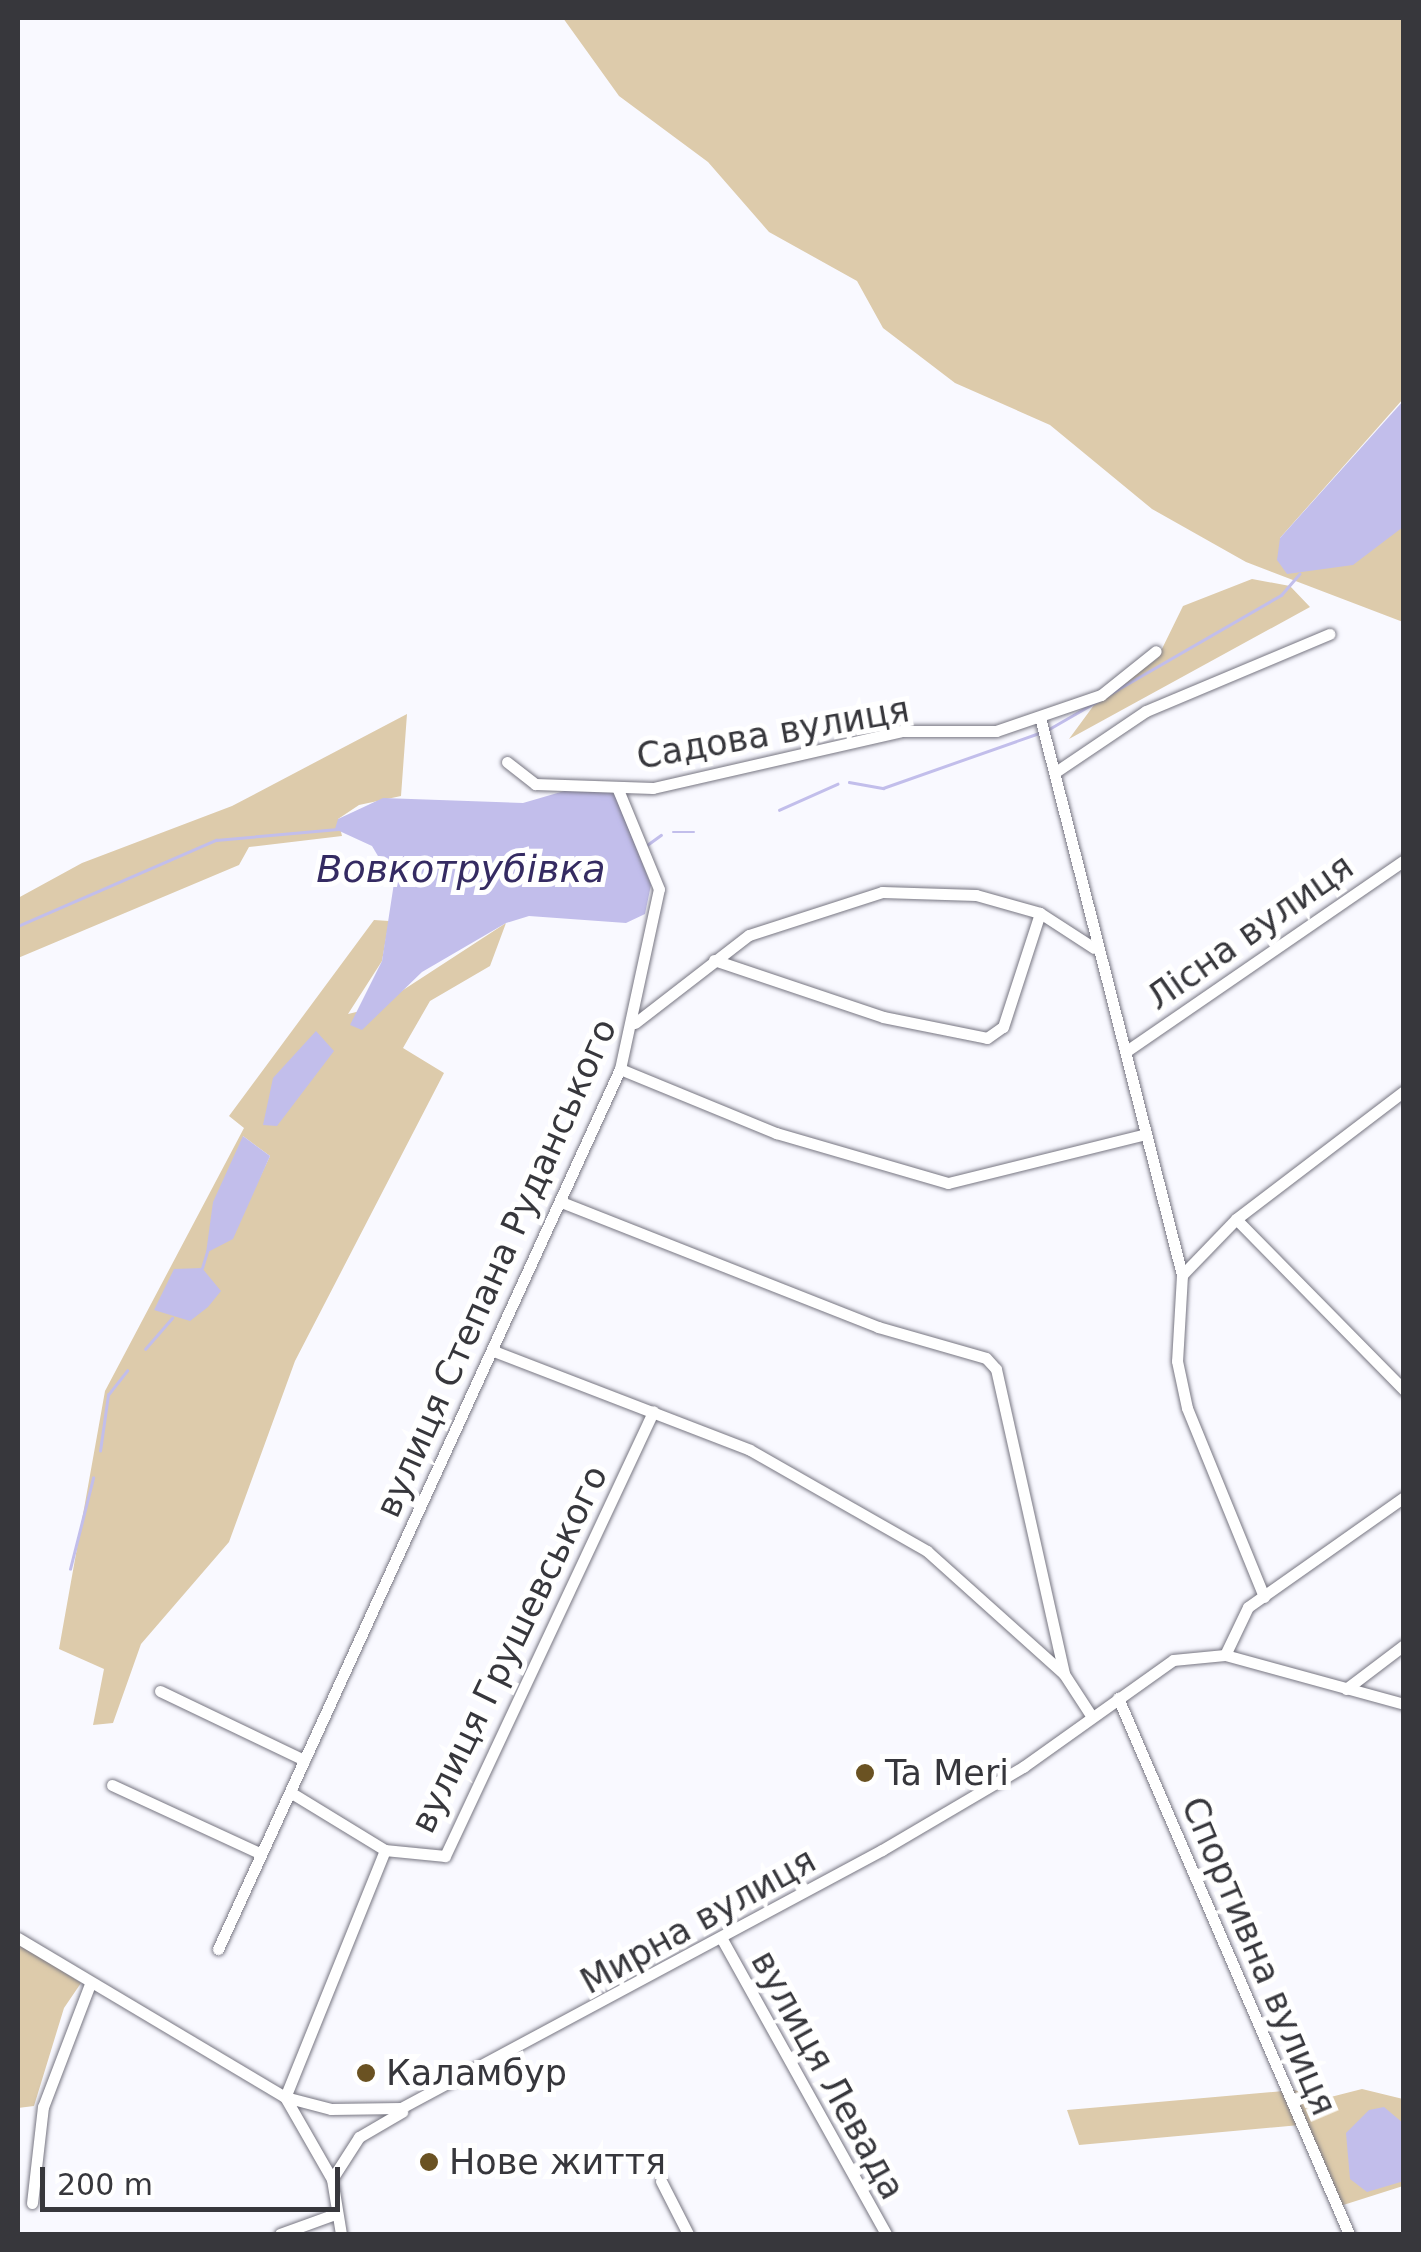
<!DOCTYPE html>
<meta charset="utf-8">
<style>
body{margin:0}
#map{position:relative;width:1421px;height:2252px;overflow:hidden;background:#f9f9ff;font-family:"DejaVu Sans",sans-serif}
div>[style]{position:absolute}
[style*='--x']{left:calc(var(--x)*1px);top:calc(var(--y)*1px);width:calc(var(--w)*1px);rotate:calc(var(--a)*1deg)}
.green>*{inset:0;background:#ddcbab}
.water>*{inset:0;background:#c2beeb}
.stream>*{height:2.5px;margin:-1.25px;padding:0 1.25px;transform-origin:1.25px;border-radius:1.25px;background:#c2beeb}
.roads{filter:drop-shadow(0 0 2px #777682) drop-shadow(0 0 2px #777682)}
.street>*{height:11px;margin:-5.5px;padding:0 5.5px;transform-origin:5.5px;border-radius:5.5px;background:#fff}
.dots>*{width:28px;height:28px;translate:-50% -50%;box-sizing:border-box;border:5px solid #fff;border-radius:50%}
span{translate:-50% -50%;white-space:nowrap;text-align:center;line-height:1.15;-webkit-text-stroke:10px #fff;paint-order:stroke}
.street-label{font-size:35px;color:#37373c}
.poi-label{font-size:35px;color:#37373c}
.left{translate:0 -50%;text-align:left}
.water-label{font-size:38px;color:#352b62;font-style:italic}
.frame{position:absolute;inset:0;border:20px solid #37373c;pointer-events:none}
.scale{position:absolute;left:40px;top:2167px;width:300px;height:45px;box-sizing:border-box;border:5px solid #37373c;border-top:0;padding-left:12px;font-size:30px;line-height:35px;white-space:nowrap;color:#37373c;-webkit-text-stroke:8px #fff;paint-order:stroke}
</style>
<div id="map">
<div class="green">
<i style="clip-path:polygon(563px 18px,1403px 18px,1403px 399px,1280px 538px,1403px 527px,1403px 622px,1246px 562px,1152px 509px,1050px 425px,955px 383px,883px 328px,857px 281px,769px 232px,708px 162px,619px 96px)"></i>
<i style="clip-path:polygon(1252px 579px,1290px 586px,1310px 607px,1069px 739px,1094px 705px,1157px 659px,1183px 606px)"></i>
<i style="clip-path:polygon(407px 714px,401px 796px,359px 805px,338px 819px,342px 836px,249px 847px,239px 865px,18px 958px,18px 898px,82px 863px,232px 806px)"></i>
<i style="clip-path:polygon(evenodd,374px 920px,389px 921px,382px 961px,348px 1014px,377px 1007px,506px 923px,490px 966px,430px 1001px,403px 1048px,444px 1073px,295px 1361px,229px 1542px,141px 1644px,113px 1723px,93px 1725px,104px 1669px,59px 1649px,105px 1391px,244px 1128px,229px 1116px,374px 920px,243px 1136px,270px 1156px,242px 1215px,243px 1136px)"></i>
<i style="clip-path:polygon(18px 1943px,81px 1983px,64px 2008px,34px 2106px,18px 2108px)"></i>
<i style="clip-path:polygon(1295px 2090px,1319px 2100px,1362px 2089px,1403px 2099px,1403px 2186px,1337px 2207px,1300px 2125px,1079px 2145px,1067px 2110px)"></i>
</div>
<div class="water">
<i style="clip-path:polygon(1404px 400px,1403px 527px,1353px 565px,1287px 574px,1277px 560px,1280px 538px)"></i>
<i style="clip-path:polygon(578px 787px,611px 789px,618px 801px,651px 885px,645px 914px,626px 923px,529px 916px,506px 923px,422px 972px,362px 1030px,350px 1025px,382px 961px,394px 883px,372px 846px,335px 829px,338px 819px,383px 798px,523px 803px)"></i>
<i style="clip-path:polygon(316px 1031px,334px 1051px,277px 1126px,263px 1125px,273px 1078px)"></i>
<i style="clip-path:polygon(243px 1136px,270px 1156px,233px 1239px,206px 1253px,213px 1202px)"></i>
<i style="clip-path:polygon(202px 1268px,221px 1291px,208px 1307px,190px 1321px,154px 1310px,174px 1269px)"></i>
<i style="clip-path:polygon(1369px 2110px,1384px 2107px,1403px 2123px,1404px 2181px,1367px 2192px,1350px 2179px,1346px 2133px)"></i>
</div>
<div class="stream">
<i style="--x:1049;--y:729;--w:268;--a:-30"></i>
<i style="--x:1281;--y:595;--w:28;--a:-49"></i>
<i style="--x:849;--y:782;--w:35;--a:10"></i>
<i style="--x:883;--y:788;--w:165;--a:-19.4"></i>
<i style="--x:779;--y:810;--w:64;--a:-24.1"></i>
<i style="--x:673;--y:832;--w:21;--a:0"></i>
<i style="--x:647;--y:845;--w:17;--a:-36"></i>
<i style="--x:18;--y:926;--w:216;--a:-23.5"></i>
<i style="--x:216;--y:840;--w:122;--a:-5.2"></i>
<i style="--x:202;--y:1268;--w:17;--a:-73"></i>
<i style="--x:145;--y:1349;--w:41;--a:-48.9"></i>
<i style="--x:100;--y:1451;--w:57;--a:-81.9"></i>
<i style="--x:108;--y:1395;--w:31;--a:-52"></i>
<i style="--x:70;--y:1569;--w:94;--a:-75.8"></i>
</div>
<div class="roads">
<div class="street">
<i style="--x:1041;--y:721;--w:572;--a:75.72"></i>
<i style="--x:1182;--y:1275;--w:86;--a:93.3"></i>
<i style="--x:1177;--y:1361;--w:48;--a:78"></i>
<i style="--x:1187;--y:1408;--w:204;--a:67.8"></i>
<i style="--x:507;--y:762;--w:36;--a:38"></i>
<i style="--x:535;--y:784;--w:118;--a:1.9"></i>
<i style="--x:653;--y:788;--w:254;--a:-12.9"></i>
<i style="--x:901;--y:731;--w:95;--a:0"></i>
<i style="--x:996;--y:731;--w:111;--a:-18.9"></i>
<i style="--x:1101;--y:695;--w:70;--a:-38.7"></i>
<i style="--x:1057;--y:771;--w:107;--a:-34"></i>
<i style="--x:1146;--y:711;--w:199;--a:-22.8"></i>
<i style="--x:714;--y:960;--w:178;--a:18.6"></i>
<i style="--x:883;--y:1017;--w:106;--a:11.4"></i>
<i style="--x:987;--y:1038;--w:19;--a:-35"></i>
<i style="--x:1003;--y:1027;--w:120;--a:-72"></i>
<i style="--x:635;--y:1023;--w:144;--a:-37.7"></i>
<i style="--x:749;--y:935;--w:140;--a:-17.9"></i>
<i style="--x:882;--y:892;--w:94;--a:1.8"></i>
<i style="--x:976;--y:895;--w:66;--a:15.7"></i>
<i style="--x:1040;--y:913;--w:64;--a:32.9"></i>
<i style="--x:1128;--y:1050;--w:335;--a:-34.5"></i>
<i style="--x:620;--y:1069;--w:169;--a:22.3"></i>
<i style="--x:776;--y:1133;--w:179;--a:16.2"></i>
<i style="--x:948;--y:1183;--w:204;--a:-13.9"></i>
<i style="--x:561;--y:1202;--w:341;--a:21.5"></i>
<i style="--x:878;--y:1327;--w:112;--a:16"></i>
<i style="--x:986;--y:1358;--w:15;--a:48"></i>
<i style="--x:996;--y:1369;--w:312;--a:77.4"></i>
<i style="--x:1236;--y:1219;--w:240;--a:45.5"></i>
<i style="--x:1182;--y:1275;--w:78;--a:-46"></i>
<i style="--x:1236;--y:1219;--w:211;--a:-37.3"></i>
<i style="--x:494;--y:1351;--w:274;--a:21.1"></i>
<i style="--x:750;--y:1450;--w:204;--a:29.7"></i>
<i style="--x:927;--y:1551;--w:184;--a:41.9"></i>
<i style="--x:1064;--y:1674;--w:51;--a:56.9"></i>
<i style="--x:1225;--y:1655;--w:53;--a:-64.4"></i>
<i style="--x:1248;--y:1607;--w:191;--a:-35.2"></i>
<i style="--x:1346;--y:1689;--w:73;--a:-37.2"></i>
<i style="--x:160;--y:1691;--w:160;--a:25.6"></i>
<i style="--x:1118;--y:1698;--w:584;--a:66.69"></i>
<i style="--x:112;--y:1785;--w:164;--a:24.8"></i>
<i style="--x:290;--y:1792;--w:111;--a:31.4"></i>
<i style="--x:385;--y:1850;--w:266;--a:112"></i>
<i style="--x:285;--y:2097;--w:95;--a:60.2"></i>
<i style="--x:332;--y:2179;--w:56;--a:80.7"></i>
<i style="--x:385;--y:1850;--w:60;--a:5.7"></i>
<i style="--x:445;--y:1856;--w:491;--a:-64.9"></i>
<i style="--x:18;--y:1938;--w:311;--a:30.8"></i>
<i style="--x:285;--y:2097;--w:48;--a:14.6"></i>
<i style="--x:331;--y:2109;--w:70;--a:-0.8"></i>
<i style="--x:401;--y:2108;--w:546;--a:-28.21"></i>
<i style="--x:882;--y:1850;--w:164;--a:-30.5"></i>
<i style="--x:1023;--y:1767;--w:184;--a:-35.5"></i>
<i style="--x:1173;--y:1660;--w:52;--a:-5.5"></i>
<i style="--x:1225;--y:1655;--w:186;--a:15.3"></i>
<i style="--x:723;--y:1941;--w:335;--a:60.9"></i>
<i style="--x:218;--y:1949;--w:967;--a:-65.45"></i>
<i style="--x:620;--y:1069;--w:184;--a:-77.8"></i>
<i style="--x:659;--y:889;--w:110;--a:-112.4"></i>
<i style="--x:332;--y:2179;--w:50;--a:-57.3"></i>
<i style="--x:359;--y:2137;--w:50;--a:-30.2"></i>
<i style="--x:661;--y:2181;--w:59;--a:63"></i>
<i style="--x:32;--y:2203;--w:97;--a:-83.5"></i>
<i style="--x:43;--y:2107;--w:132;--a:-69.1"></i>
<i style="--x:280;--y:2234;--w:59;--a:-20"></i>
</div>
</div>
<div class="dots">
<i style="left:865px;top:1773px;background:#6a5222"></i>
<i style="left:366px;top:2073px;background:#6a5222"></i>
<i style="left:429px;top:2162px;background:#6a5222"></i>
</div>
<div class="street-label">
<span style="left:773px;top:733px;rotate:-10deg">Садова вулиця</span>
<span style="left:1250px;top:932px;rotate:-35deg">Лісна вулиця</span>
<span style="left:496px;top:1268px;rotate:-66deg">вулиця Степана Руданського</span>
<span style="left:509px;top:1649px;rotate:-64deg">вулиця Грушевського</span>
<span style="left:698px;top:1921px;rotate:-29deg">Мирна вулиця</span>
<span style="left:1259px;top:1956px;rotate:67deg">Спортивна вулиця</span>
<span style="left:828px;top:2075px;rotate:61deg">вулиця Левада</span>
</div>
<div class="poi-label">
<span class="left" style="left:885px;top:1773px">Ta Meri</span>
<span class="left" style="left:386px;top:2073px">Каламбур</span>
<span class="left" style="left:449px;top:2162px">Нове життя</span>
</div>
<div class="water-label">
<span style="left:461px;top:870px">Вовкотрубівка</span>
</div>
<div class="frame"></div>
<div class="scale">200 m</div>
</div>
